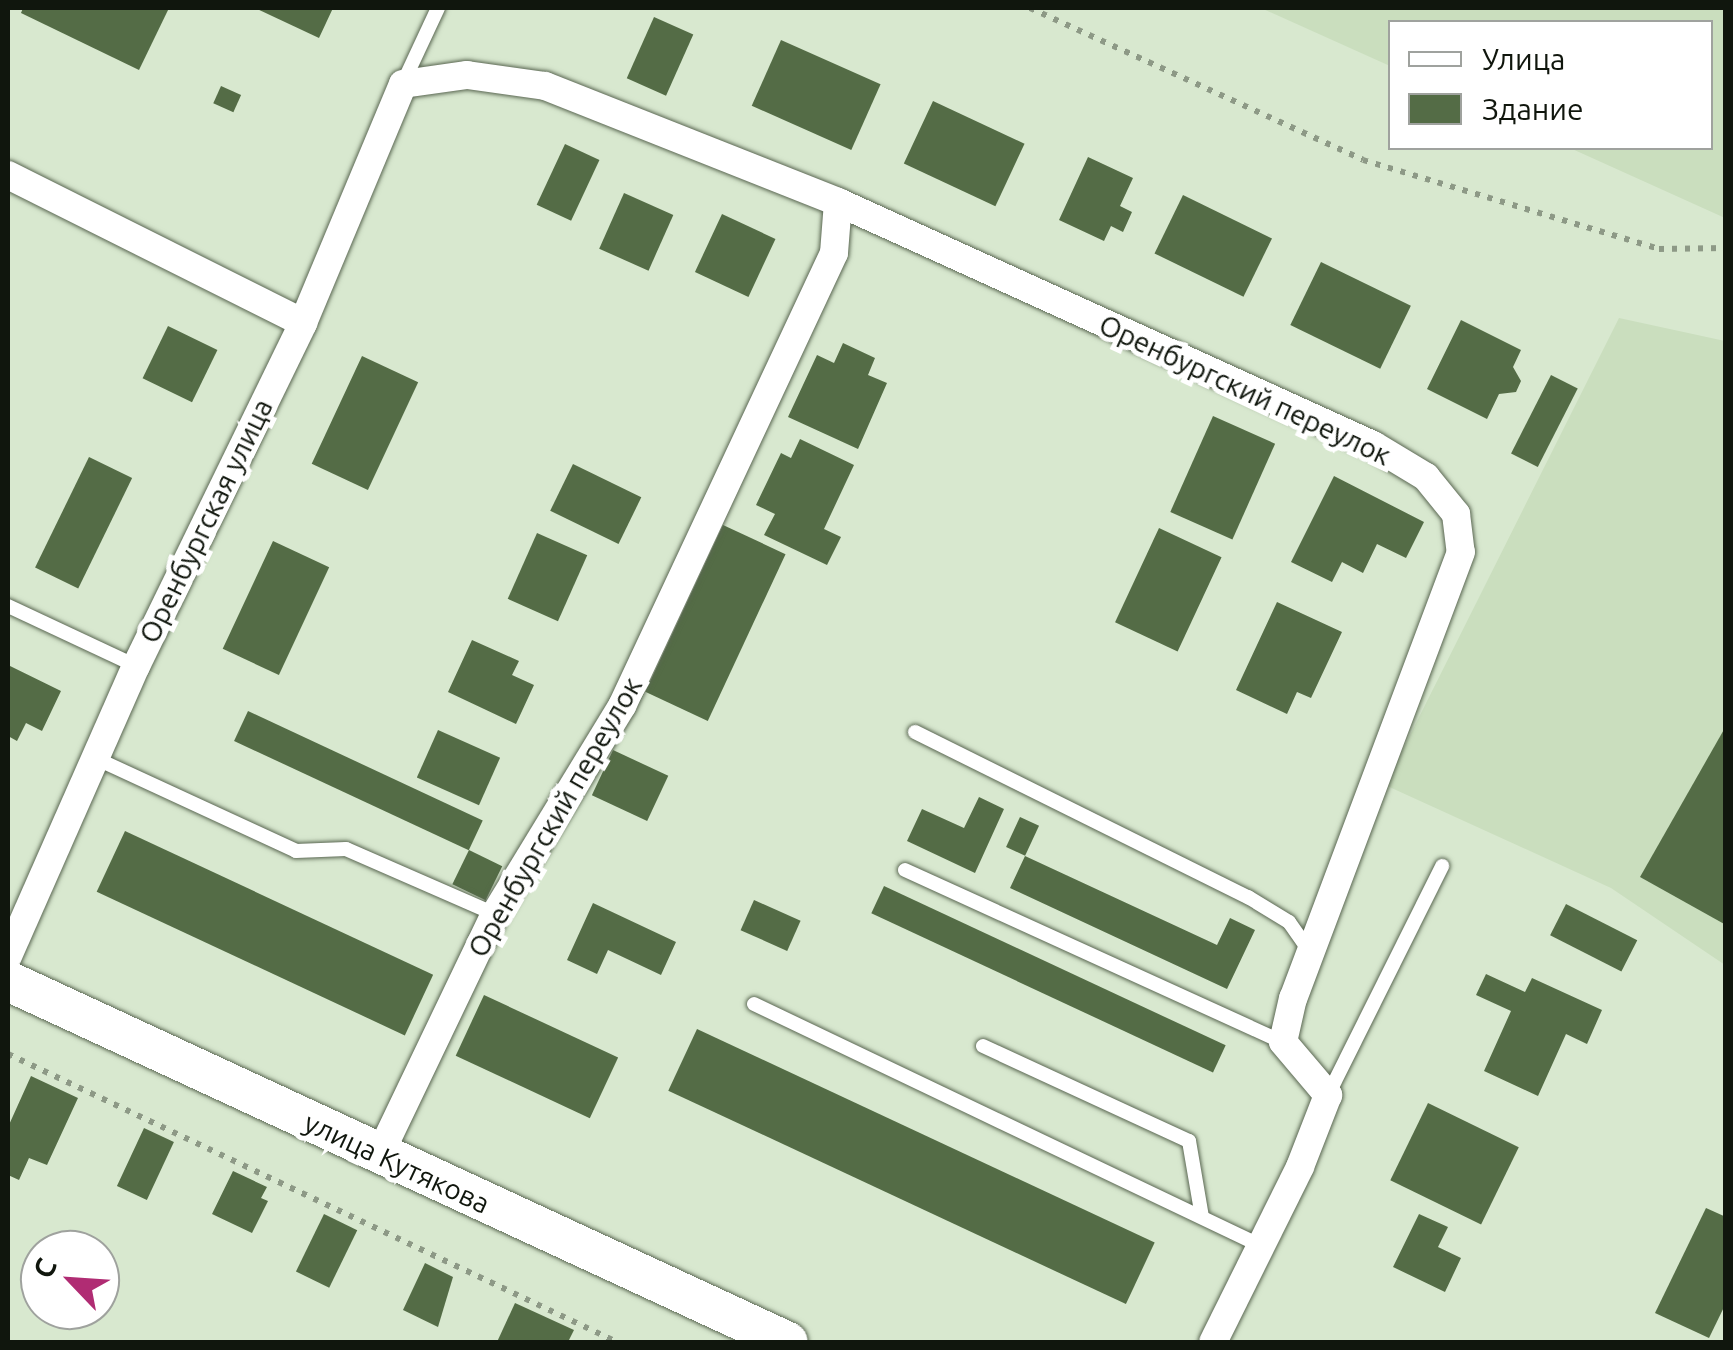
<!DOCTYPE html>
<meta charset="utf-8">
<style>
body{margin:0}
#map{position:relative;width:1733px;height:1350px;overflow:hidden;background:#d8e8cf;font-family:Ubuntu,sans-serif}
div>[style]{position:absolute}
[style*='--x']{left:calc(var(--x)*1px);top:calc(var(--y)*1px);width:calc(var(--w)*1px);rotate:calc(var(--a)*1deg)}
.built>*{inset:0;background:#cadebe}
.building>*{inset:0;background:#546c46;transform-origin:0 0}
.path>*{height:6px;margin-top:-3px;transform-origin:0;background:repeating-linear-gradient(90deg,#8d9986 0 5px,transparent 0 13px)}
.roads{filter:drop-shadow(0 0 2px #5a6752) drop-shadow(0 0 2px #5a6752)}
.lane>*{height:14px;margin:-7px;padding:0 7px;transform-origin:7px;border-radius:7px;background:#fff}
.street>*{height:28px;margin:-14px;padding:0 14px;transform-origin:14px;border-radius:14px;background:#fff}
.secondary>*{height:40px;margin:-20px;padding:0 20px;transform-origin:20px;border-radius:20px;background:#fff}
span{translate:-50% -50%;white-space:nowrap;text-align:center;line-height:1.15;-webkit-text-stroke:10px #fff;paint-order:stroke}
.street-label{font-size:28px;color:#10160d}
.frame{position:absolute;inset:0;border:10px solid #10160d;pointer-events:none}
.legend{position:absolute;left:1388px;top:20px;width:325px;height:130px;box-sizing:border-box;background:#fff;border:2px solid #9fa29e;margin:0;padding:12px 18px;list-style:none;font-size:30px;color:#10160d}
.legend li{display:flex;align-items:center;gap:20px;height:50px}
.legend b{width:50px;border:2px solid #9fa29e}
.north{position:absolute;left:20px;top:1230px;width:100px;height:100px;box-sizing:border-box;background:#fff;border:2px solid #9fa29e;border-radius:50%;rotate:295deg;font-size:28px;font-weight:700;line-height:40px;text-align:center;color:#10160d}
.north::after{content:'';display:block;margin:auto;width:35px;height:45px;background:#b02c73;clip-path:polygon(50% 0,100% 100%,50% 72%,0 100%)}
</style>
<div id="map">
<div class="built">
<i style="clip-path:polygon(1261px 8px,1725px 8px,1725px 218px,1570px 148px,1710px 148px,1710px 22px,1390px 22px,1390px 66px)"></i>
<i style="clip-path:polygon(1619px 318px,1725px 341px,1725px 965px,1611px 888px,1385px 785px)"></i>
</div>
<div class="building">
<i style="clip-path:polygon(23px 8px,169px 8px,139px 70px,21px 13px)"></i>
<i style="clip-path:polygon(255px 8px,333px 8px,319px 38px)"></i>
<i style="left:654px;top:17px;width:43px;height:67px;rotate:24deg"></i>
<i style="left:781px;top:40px;width:109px;height:72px;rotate:24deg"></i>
<i style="left:221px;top:86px;width:22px;height:19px;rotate:24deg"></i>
<i style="left:933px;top:101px;width:101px;height:69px;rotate:25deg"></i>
<i style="left:565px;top:144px;width:38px;height:67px;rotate:25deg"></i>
<i style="clip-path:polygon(1088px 157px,1133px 178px,1120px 206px,1132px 212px,1123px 232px,1111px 226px,1104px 241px,1059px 220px)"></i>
<i style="left:624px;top:193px;width:54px;height:61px;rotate:24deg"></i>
<i style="left:1183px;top:195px;width:99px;height:65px;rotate:26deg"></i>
<i style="left:722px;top:214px;width:59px;height:64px;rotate:25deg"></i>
<i style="left:1321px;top:262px;width:100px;height:70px;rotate:26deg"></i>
<i style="clip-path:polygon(1461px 320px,1521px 350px,1513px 367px,1521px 381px,1516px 392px,1499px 394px,1487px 419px,1427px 389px)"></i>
<i style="left:168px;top:326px;width:55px;height:58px;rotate:26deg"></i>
<i style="clip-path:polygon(843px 343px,875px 358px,868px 375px,887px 383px,858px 449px,788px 417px,817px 355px,834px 363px)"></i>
<i style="left:362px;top:356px;width:62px;height:119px;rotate:25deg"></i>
<i style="left:1551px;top:375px;width:30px;height:88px;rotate:27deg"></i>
<i style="left:1213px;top:416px;width:68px;height:105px;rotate:24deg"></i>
<i style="clip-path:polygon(800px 439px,854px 465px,824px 529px,841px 537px,827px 565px,764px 535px,775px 514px,756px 505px,781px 453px,791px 458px)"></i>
<i style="left:89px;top:457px;width:48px;height:123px;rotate:26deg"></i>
<i style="left:573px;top:464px;width:76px;height:52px;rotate:26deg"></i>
<i style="clip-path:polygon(1334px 476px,1424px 522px,1406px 558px,1377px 544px,1363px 573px,1342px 562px,1332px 582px,1291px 562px)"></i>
<i style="left:723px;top:525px;width:69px;height:184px;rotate:25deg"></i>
<i style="left:1159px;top:528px;width:69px;height:104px;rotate:25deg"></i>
<i style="left:537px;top:533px;width:55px;height:72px;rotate:24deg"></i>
<i style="left:273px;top:541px;width:62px;height:119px;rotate:25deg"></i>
<i style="clip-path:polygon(1277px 602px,1342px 632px,1311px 698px,1297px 692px,1287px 714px,1236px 690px)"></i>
<i style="clip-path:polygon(472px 640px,519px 661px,512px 675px,534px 685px,516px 724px,448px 692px)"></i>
<i style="clip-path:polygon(8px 665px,61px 691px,42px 731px,26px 723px,17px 741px,8px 736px)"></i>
<i style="left:248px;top:711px;width:259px;height:33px;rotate:25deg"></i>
<i style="clip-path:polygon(1726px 726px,1726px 925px,1640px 877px)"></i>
<i style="left:438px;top:730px;width:68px;height:52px;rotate:24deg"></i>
<i style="left:613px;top:750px;width:61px;height:50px;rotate:25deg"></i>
<i style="clip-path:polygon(979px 797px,1004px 809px,975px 873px,907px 841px,922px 809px,964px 828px)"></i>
<i style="left:1020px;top:817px;width:21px;height:33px;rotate:25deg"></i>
<i style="left:125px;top:831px;width:340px;height:67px;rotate:25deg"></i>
<i style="left:469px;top:850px;width:37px;height:38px;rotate:26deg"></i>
<i style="clip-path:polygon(1025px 856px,1217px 945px,1230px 918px,1255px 930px,1227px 989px,1010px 888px)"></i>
<i style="left:884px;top:886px;width:377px;height:30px;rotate:25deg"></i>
<i style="left:754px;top:900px;width:51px;height:33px;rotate:24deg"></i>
<i style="clip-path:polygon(593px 903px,676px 942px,661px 975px,608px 950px,597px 974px,567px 960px)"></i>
<i style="left:1566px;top:904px;width:80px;height:35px;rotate:27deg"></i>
<i style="clip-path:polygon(1486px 974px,1525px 992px,1532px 978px,1602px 1010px,1587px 1044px,1566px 1034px,1538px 1096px,1484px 1071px,1511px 1011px,1476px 995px)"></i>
<i style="left:484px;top:995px;width:148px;height:67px;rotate:25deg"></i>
<i style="left:697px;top:1029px;width:505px;height:68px;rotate:25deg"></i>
<i style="clip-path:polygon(31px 1076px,78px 1098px,47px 1165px,29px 1158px,19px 1180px,8px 1175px,8px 1127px)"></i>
<i style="left:1428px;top:1103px;width:101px;height:86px;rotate:26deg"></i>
<i style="left:144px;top:1128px;width:33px;height:64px;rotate:25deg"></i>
<i style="clip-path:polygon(233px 1171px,267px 1187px,261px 1198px,268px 1201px,252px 1233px,212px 1214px)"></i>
<i style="clip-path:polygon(1706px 1208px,1726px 1217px,1726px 1303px,1709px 1338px,1655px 1313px)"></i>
<i style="left:324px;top:1214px;width:37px;height:64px;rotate:26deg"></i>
<i style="clip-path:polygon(1419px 1214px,1448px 1227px,1438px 1247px,1461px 1258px,1445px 1292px,1393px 1267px)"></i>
<i style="clip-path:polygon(425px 1263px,453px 1277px,438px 1327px,403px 1310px)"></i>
<i style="clip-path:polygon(515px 1303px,574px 1330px,568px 1342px,497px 1342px)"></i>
</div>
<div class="path">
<i style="--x:1030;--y:8;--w:366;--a:24.5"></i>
<i style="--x:1363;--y:160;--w:309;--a:16.7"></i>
<i style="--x:1659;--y:249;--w:67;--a:-0.9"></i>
<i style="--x:8;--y:1054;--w:674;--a:25.31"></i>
</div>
<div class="roads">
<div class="lane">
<i style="--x:403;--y:83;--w:83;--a:-65"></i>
<i style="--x:8;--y:606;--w:141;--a:25.1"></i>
<i style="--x:915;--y:732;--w:372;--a:26.4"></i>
<i style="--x:1248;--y:897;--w:48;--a:31.4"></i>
<i style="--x:1289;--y:922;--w:37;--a:55"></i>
<i style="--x:95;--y:758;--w:221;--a:24.8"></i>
<i style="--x:296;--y:851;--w:50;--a:-2.3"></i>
<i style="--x:346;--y:849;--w:163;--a:23.6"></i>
<i style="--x:905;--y:870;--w:415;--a:24.5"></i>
<i style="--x:754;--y:1004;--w:560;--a:25.51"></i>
<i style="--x:983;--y:1046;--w:227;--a:24.8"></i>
<i style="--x:1189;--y:1141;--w:77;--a:80.3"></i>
<i style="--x:1328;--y:1095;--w:256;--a:-63.5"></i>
</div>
<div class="street">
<i style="--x:8;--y:175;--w:330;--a:26.6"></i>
<i style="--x:8;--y:956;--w:317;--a:-66.2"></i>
<i style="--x:136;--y:666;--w:381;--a:-64"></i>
<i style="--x:303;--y:323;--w:259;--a:-67.3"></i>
<i style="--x:403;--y:84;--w:65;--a:-8"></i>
<i style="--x:467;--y:75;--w:79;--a:8"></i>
<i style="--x:545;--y:86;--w:315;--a:21.6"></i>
<i style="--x:838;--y:202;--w:588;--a:24.43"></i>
<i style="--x:1373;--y:445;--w:62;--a:31.1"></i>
<i style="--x:1426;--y:477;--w:48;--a:51"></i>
<i style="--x:1456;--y:514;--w:38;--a:83"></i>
<i style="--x:1461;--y:552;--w:477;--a:110.6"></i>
<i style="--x:1293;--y:998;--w:45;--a:102.8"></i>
<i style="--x:1283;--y:1042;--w:70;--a:49.7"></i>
<i style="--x:1328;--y:1095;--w:77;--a:111.3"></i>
<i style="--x:1300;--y:1167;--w:195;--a:116.4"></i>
<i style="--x:379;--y:1156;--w:268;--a:-64.4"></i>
<i style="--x:495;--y:914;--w:244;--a:-58.6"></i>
<i style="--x:622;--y:706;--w:500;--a:-64.92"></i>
<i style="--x:834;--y:253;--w:51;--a:-85.5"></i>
</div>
<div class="secondary">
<i style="--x:8;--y:981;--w:859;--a:24.84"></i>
</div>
</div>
<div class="street-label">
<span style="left:1245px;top:390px;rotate:25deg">Оренбургский переулок</span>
<span style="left:206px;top:521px;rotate:-64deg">Оренбургская улица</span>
<span style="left:555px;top:817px;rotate:-60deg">Оренбургский переулок</span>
<span style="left:397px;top:1163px;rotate:25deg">улица Кутякова</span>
</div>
<div class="frame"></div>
<ul class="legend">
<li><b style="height:12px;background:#fff"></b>Улица</li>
<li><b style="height:28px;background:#546c46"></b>Здание</li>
</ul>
<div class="north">С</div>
</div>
